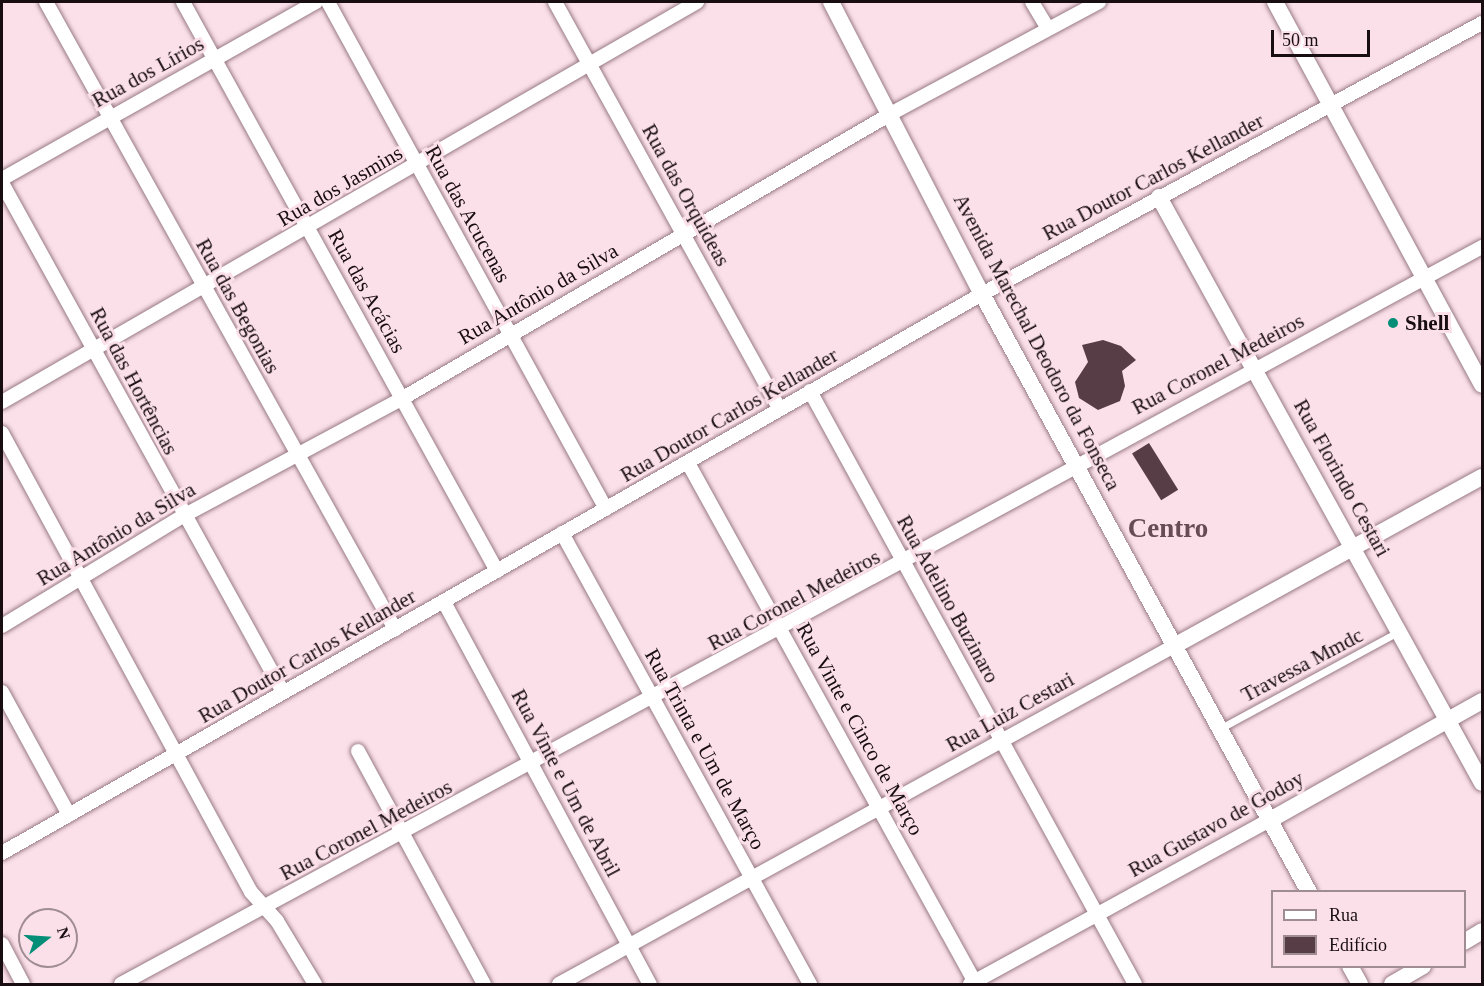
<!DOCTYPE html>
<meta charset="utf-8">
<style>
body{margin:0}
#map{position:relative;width:1484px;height:986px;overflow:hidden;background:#fbe0e9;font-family:"Times New Roman",serif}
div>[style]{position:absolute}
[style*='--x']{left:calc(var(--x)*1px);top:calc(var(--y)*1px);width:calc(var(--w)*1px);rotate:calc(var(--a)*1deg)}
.building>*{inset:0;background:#573d46;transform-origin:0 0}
.roads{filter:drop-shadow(0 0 2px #987a85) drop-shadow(0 0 2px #987a85)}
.service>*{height:7px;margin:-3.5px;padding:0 3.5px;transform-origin:3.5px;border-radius:3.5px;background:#fff}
.minor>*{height:14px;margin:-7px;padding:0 7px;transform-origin:7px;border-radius:7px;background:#fff}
.tertiary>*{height:16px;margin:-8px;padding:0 8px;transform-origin:8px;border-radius:8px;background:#fff}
.dots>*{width:16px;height:16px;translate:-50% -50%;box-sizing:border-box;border:3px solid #fbe0e9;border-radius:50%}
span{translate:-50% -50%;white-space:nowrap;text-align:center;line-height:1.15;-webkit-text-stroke:6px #fbe0e9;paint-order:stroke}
.street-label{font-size:21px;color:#180d11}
.poi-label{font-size:21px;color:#180d11;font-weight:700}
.left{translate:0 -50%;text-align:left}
.district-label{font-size:27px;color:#674b55;font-weight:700}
.frame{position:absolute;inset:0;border:3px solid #180d11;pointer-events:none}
.legend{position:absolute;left:1271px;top:890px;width:195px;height:78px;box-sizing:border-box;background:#fbe0e9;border:2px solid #a08c93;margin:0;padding:8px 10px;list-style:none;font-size:18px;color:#180d11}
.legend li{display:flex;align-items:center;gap:12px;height:30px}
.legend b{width:30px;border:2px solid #a08c93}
.north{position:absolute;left:18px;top:908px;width:60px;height:60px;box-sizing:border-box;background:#fbe0e9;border:2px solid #a08c93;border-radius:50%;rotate:73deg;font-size:16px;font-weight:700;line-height:24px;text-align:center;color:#180d11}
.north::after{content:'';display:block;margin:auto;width:21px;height:27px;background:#048e77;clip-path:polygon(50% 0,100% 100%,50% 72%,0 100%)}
.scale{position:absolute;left:1271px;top:30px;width:99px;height:27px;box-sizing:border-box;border:3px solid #180d11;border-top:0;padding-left:8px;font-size:18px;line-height:21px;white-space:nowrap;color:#180d11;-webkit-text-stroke:4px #fbe0e9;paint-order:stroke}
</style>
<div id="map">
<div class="building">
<i style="clip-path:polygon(1103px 340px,1121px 346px,1136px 360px,1122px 371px,1125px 386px,1120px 401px,1098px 410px,1079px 398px,1075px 382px,1088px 362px,1082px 345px)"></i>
<i style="left:1149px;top:443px;width:55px;height:20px;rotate:58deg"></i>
</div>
<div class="roads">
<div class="service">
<i style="--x:1221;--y:728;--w:201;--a:-28.5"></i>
</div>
<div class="minor">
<i style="--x:46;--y:2;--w:718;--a:60.9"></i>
<i style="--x:183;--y:2;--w:650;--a:61.11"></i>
<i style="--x:328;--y:2;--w:578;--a:61.26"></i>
<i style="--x:555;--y:2;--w:465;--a:61.1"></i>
<i style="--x:1032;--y:2;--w:31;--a:59"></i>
<i style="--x:2;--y:179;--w:360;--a:-29.4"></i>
<i style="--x:2;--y:183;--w:581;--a:61.1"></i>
<i style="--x:810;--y:391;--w:676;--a:61.27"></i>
<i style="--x:2;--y:402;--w:802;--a:-29.92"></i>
<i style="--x:2;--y:433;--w:522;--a:61.52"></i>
<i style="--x:251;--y:892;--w:39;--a:48"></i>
<i style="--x:277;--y:921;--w:74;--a:58.9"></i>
<i style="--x:688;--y:463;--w:595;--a:61.07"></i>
<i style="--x:562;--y:533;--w:515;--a:61.19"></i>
<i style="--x:444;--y:602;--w:434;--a:61.7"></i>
<i style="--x:2;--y:626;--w:212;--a:-31.3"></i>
<i style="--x:183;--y:516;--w:250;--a:-28.2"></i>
<i style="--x:403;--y:398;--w:566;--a:-30.23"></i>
<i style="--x:892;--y:113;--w:235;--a:-28.2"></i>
<i style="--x:2;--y:692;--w:140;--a:61.4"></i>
<i style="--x:358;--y:751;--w:265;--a:61.6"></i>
<i style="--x:2;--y:853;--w:1128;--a:-29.7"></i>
<i style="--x:982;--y:294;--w:569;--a:-28.46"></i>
<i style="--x:2;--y:944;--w:45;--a:62.3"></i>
<i style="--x:121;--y:984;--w:1548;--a:-28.44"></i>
<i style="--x:559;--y:984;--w:702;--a:-28.79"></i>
<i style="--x:970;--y:984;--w:342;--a:-28.7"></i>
</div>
<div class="tertiary">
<i style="--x:831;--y:2;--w:329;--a:62.7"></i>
<i style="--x:982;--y:294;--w:682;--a:61.33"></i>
<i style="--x:1275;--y:2;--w:435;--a:61.6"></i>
<i style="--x:1159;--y:197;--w:669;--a:61.14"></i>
<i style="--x:1174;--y:646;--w:351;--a:-28.8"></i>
<i style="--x:1270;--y:820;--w:243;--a:-29.3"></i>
<i style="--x:1464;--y:942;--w:21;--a:-31"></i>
<i style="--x:1350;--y:966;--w:21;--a:61"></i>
<i style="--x:1392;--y:984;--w:36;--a:-30"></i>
</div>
</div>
<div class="dots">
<i style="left:1393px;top:323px;background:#048e77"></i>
</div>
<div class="street-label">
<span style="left:148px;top:72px;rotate:-29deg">Rua dos Lírios</span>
<span style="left:1153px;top:177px;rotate:-28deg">Rua Doutor Carlos Kellander</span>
<span style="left:340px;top:186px;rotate:-30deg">Rua dos Jasmins</span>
<span style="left:686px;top:195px;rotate:61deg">Rua das Orquideas</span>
<span style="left:468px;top:214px;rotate:61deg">Rua das Acucenas</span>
<span style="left:367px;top:291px;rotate:61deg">Rua das Acácias</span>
<span style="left:538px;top:294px;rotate:-30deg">Rua Antônio da Silva</span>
<span style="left:238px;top:306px;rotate:61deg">Rua das Begonias</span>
<span style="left:1037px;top:342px;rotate:62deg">Avenida Marechal Deodoro da Fonseca</span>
<span style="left:1218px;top:364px;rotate:-28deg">Rua Coronel Medeiros</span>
<span style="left:134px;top:381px;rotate:62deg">Rua das Hortências</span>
<span style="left:729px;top:415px;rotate:-30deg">Rua Doutor Carlos Kellander</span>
<span style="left:1342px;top:478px;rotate:61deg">Rua Florindo Cestari</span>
<span style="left:116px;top:534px;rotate:-31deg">Rua Antônio da Silva</span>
<span style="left:948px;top:599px;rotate:61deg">Rua Adelino Buzinaro</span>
<span style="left:794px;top:600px;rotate:-28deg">Rua Coronel Medeiros</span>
<span style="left:307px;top:656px;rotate:-30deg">Rua Doutor Carlos Kellander</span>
<span style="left:1302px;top:665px;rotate:-28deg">Travessa Mmdc</span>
<span style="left:1010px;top:712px;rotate:-29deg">Rua Luiz Cestari</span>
<span style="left:860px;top:729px;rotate:61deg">Rua Vinte e Cinco de Março</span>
<span style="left:705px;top:749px;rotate:61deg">Rua Trinta e Um de Março</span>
<span style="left:566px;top:783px;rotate:62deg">Rua Vinte e Um de Abril</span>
<span style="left:1216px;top:824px;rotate:-29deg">Rua Gustavo de Godoy</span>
<span style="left:366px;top:830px;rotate:-28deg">Rua Coronel Medeiros</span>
</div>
<div class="poi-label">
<span class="left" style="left:1405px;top:323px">Shell</span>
</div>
<div class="district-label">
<span style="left:1168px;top:529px">Centro</span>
</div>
<div class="frame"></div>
<ul class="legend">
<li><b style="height:8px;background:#fff"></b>Rua</li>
<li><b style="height:16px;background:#573d46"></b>Edifício</li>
</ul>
<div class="north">N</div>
<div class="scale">50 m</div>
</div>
